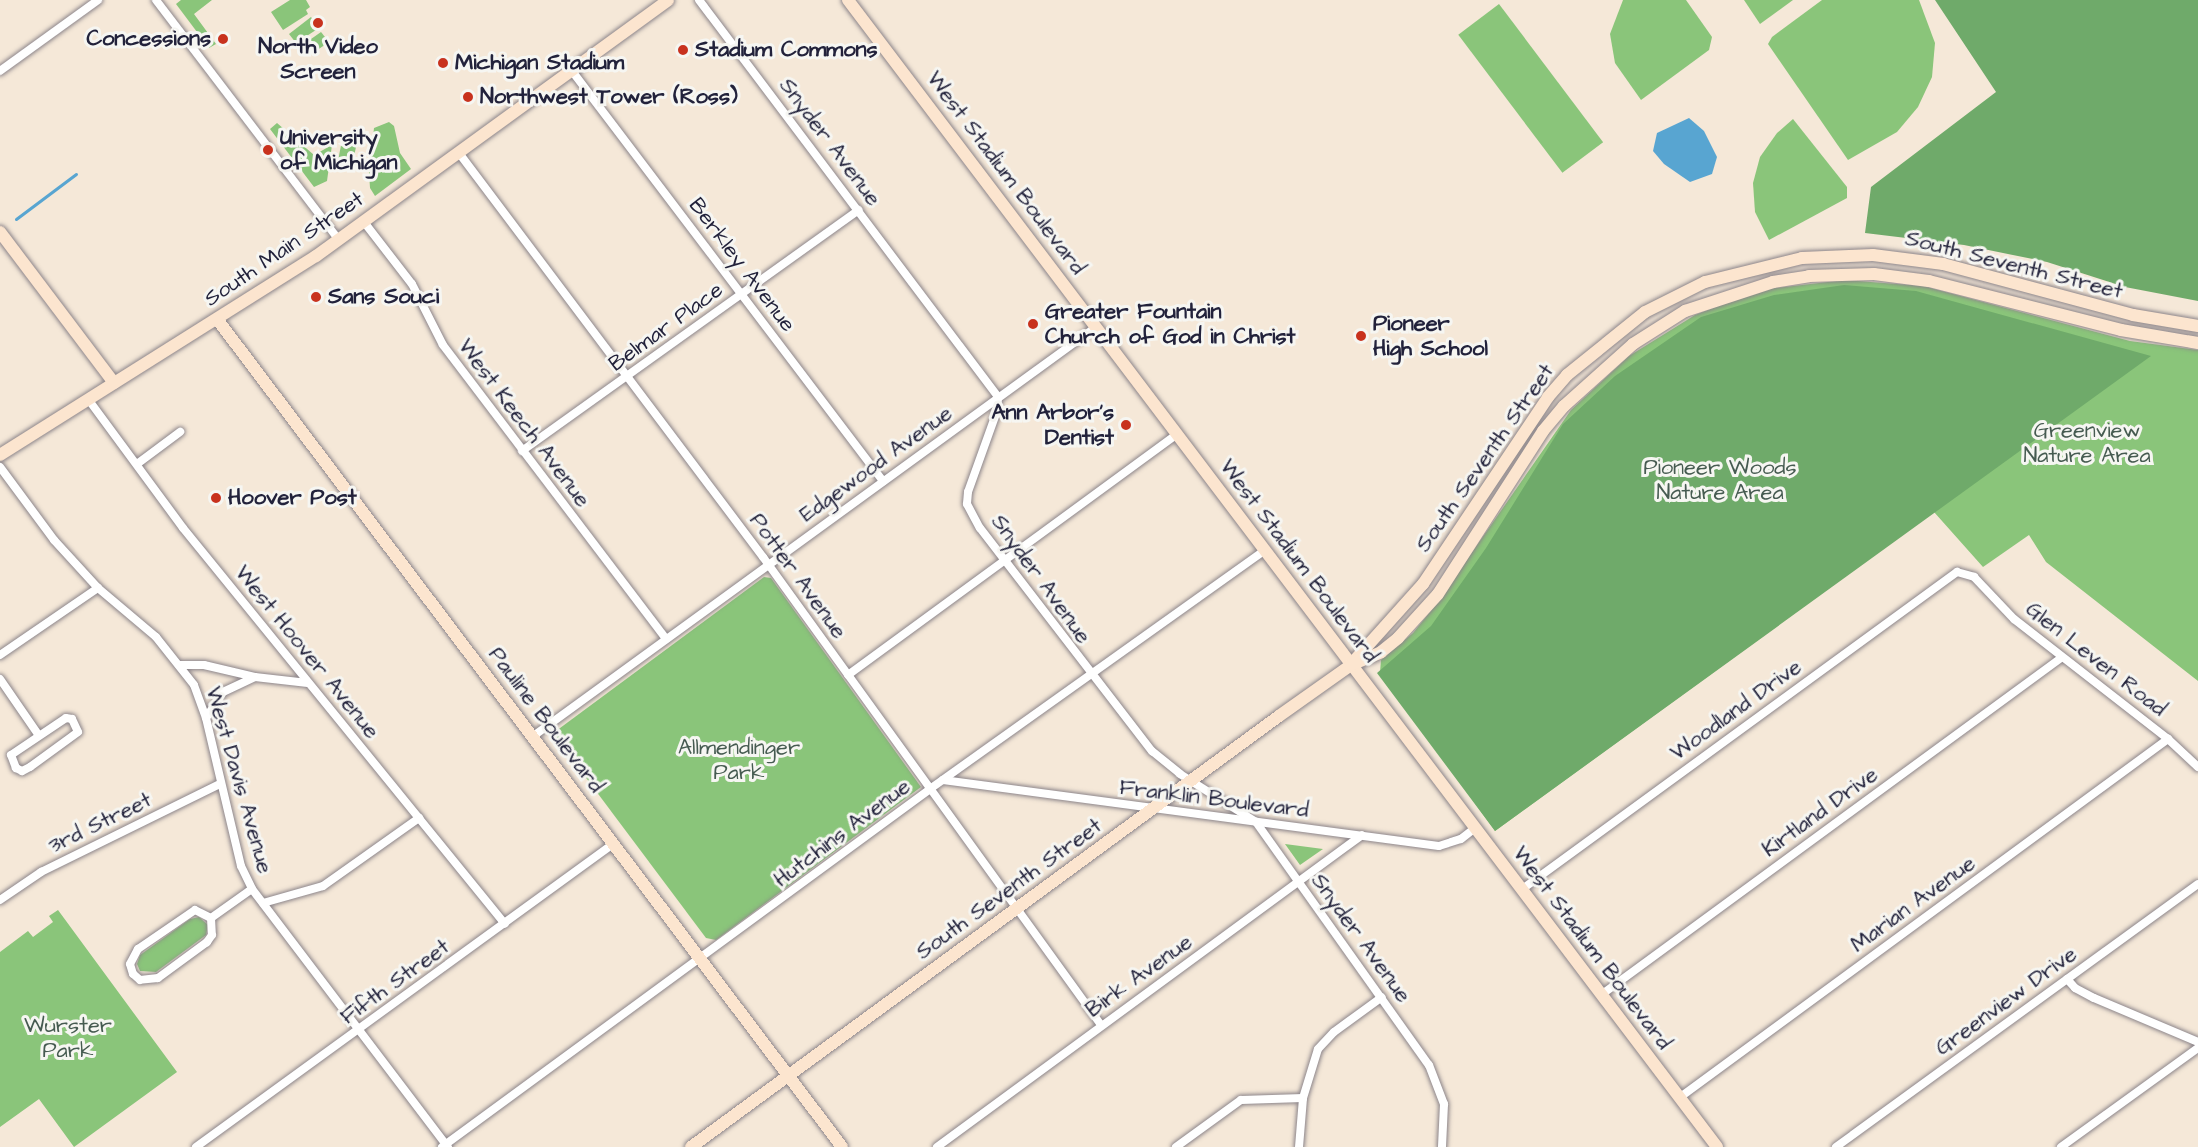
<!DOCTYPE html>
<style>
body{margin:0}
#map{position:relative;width:2198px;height:1147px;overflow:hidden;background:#f5e8d8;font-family:"Architects Daughter",sans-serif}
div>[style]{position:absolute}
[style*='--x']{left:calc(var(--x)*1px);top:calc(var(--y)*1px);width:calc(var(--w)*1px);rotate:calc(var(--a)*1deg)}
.green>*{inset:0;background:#8ac57a;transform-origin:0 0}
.forest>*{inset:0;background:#6faa6a}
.water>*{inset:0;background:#58a5d1}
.stream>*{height:3px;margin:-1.5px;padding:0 1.5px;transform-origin:1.5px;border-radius:1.5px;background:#58a5d1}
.roads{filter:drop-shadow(0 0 2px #8c858a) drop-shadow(0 0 2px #8c858a)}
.street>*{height:8px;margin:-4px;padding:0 4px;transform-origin:4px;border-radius:4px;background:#fff}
.secondary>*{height:12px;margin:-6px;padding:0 6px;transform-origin:6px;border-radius:6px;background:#fce5cf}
.dots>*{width:16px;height:16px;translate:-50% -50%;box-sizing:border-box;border:3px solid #f6f6f2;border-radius:50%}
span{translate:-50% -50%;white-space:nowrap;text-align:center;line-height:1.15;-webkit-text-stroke:6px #f6f6f2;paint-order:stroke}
.poi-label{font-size:22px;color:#22223b;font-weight:700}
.right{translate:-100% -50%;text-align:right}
.left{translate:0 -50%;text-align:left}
.street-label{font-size:22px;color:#22223b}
.park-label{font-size:22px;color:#465b51}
</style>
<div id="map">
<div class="green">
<i style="clip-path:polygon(181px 0,212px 0,194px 14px,216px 44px,209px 48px,176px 4px)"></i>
<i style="clip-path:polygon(290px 0,306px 0,310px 7px,306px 10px,308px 14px,283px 30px,271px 12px)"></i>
<i style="clip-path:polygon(1623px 0,1686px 0,1712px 37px,1709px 50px,1641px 100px,1615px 63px,1610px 34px)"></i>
<i style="clip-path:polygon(1744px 0,1793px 0,1760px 24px)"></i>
<i style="clip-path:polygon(1822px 0,1919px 0,1935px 43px,1932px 77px,1918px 107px,1897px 132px,1848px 160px,1768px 44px,1772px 37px)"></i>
<i style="left:1499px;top:4px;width:173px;height:51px;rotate:53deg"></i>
<i style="clip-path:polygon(311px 17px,319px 28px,296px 43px,289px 34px)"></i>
<i style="clip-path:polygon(321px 32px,329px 42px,310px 55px,302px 50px,301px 46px)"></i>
<i style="clip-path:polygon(1793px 119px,1847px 187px,1847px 198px,1769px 240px,1755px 212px,1753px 183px,1760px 157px,1777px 133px)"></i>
<i style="clip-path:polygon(389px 122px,394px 126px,400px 153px,411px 169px,375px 196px,370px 188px,369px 173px,374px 128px)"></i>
<i style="clip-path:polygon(277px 123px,314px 155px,332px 145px,327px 181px,314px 187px,270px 129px)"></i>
<i style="left:343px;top:135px;width:15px;height:32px;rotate:11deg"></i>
<i style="clip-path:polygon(1845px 280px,1923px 286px,2130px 341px,2198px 350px,2198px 681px,2046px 562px,2029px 535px,1983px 567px,1934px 512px,1495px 831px,1380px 672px,1381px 660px,1413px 633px,1434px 607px,1571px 410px,1629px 356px,1695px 315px,1731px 301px,1768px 289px)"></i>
<i style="clip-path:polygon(764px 577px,771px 578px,921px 787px,716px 940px,706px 938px,557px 739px,556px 731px)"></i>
<i style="clip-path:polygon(1285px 844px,1323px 849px,1300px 865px)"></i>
<i style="clip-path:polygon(58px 910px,177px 1072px,74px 1147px,39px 1099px,0 1127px,0 952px,28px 931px,33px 937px,53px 922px,49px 916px)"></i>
<i style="clip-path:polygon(199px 917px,208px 925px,206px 935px,156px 972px,140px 971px,137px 964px,140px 955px,190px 919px)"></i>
</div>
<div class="forest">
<i style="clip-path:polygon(1935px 0,2198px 0,2198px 301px,2125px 287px,2047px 262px,1964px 245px,1865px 233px,1871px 187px,1996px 92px)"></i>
<i style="clip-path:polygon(1844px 285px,1916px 291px,2151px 356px,1495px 831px,1377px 673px,1431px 626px,1486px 548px,1563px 424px,1615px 376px,1701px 317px,1774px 295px)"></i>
</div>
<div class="water">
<i style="clip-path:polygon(1689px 118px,1704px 131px,1717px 157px,1712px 174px,1690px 182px,1664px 164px,1653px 151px,1657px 133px)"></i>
</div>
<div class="stream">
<i style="--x:16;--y:219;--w:75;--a:-36.9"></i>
</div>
<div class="roads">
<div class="street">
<i style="--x:156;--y:0;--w:302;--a:52.7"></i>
<i style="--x:699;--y:0;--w:497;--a:53"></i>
<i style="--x:998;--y:397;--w:14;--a:94"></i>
<i style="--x:997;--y:411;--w:86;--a:109.7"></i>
<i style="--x:968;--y:492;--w:12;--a:95"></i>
<i style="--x:967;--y:504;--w:27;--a:62"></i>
<i style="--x:980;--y:528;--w:282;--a:52.4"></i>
<i style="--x:1152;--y:751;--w:36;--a:39"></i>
<i style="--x:1180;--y:774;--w:90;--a:32.3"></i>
<i style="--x:1256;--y:822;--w:298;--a:54.6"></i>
<i style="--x:1429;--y:1065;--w:42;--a:69"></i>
<i style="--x:1444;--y:1104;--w:43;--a:92.7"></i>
<i style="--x:0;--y:71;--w:121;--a:-35.9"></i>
<i style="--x:572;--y:71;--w:515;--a:52.82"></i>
<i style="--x:459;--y:153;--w:506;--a:53.04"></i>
<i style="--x:763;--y:557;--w:577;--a:54.16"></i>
<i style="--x:364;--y:222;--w:78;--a:52.3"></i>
<i style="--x:412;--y:284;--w:68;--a:63.1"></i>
<i style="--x:443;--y:345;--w:369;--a:52.8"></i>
<i style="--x:88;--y:399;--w:160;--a:53.6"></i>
<i style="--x:183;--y:528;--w:510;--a:50.88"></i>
<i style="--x:522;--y:451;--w:414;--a:-35.6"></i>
<i style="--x:137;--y:464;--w:54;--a:-36.7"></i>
<i style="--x:0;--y:467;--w:91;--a:53.5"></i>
<i style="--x:54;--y:540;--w:65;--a:47.5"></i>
<i style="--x:98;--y:588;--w:76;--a:40.2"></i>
<i style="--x:156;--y:637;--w:61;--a:51.6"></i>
<i style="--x:194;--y:685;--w:35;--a:70"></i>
<i style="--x:206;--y:718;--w:152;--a:76.7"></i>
<i style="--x:241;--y:866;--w:25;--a:64"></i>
<i style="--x:252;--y:889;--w:324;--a:52.8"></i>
<i style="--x:0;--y:655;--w:119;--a:-34.4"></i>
<i style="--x:179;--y:665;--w:25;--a:0"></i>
<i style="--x:204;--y:665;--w:52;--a:13.2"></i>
<i style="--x:848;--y:675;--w:408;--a:-36.2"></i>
<i style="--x:0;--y:679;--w:67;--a:55.4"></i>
<i style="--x:66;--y:718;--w:6;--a:9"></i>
<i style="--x:72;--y:719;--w:14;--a:65"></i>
<i style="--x:78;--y:732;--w:59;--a:143.9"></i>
<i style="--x:30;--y:767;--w:9;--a:153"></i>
<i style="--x:22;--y:771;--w:7;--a:-153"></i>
<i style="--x:16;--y:768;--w:14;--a:-111"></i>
<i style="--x:11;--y:755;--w:66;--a:-33.9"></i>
<i style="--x:206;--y:718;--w:31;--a:-57"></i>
<i style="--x:223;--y:692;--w:35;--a:-25"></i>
<i style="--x:255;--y:677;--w:53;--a:6.5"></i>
<i style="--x:532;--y:737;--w:697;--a:-36.02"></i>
<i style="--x:943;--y:780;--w:500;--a:7.58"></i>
<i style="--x:1439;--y:846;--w:23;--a:-18"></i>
<i style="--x:1461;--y:839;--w:18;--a:-38"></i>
<i style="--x:1521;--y:890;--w:540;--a:-36.11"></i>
<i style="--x:1957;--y:572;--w:18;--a:16"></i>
<i style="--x:1974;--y:577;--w:58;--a:46.4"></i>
<i style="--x:2014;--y:619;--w:195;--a:37.9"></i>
<i style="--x:2168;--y:739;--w:41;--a:43"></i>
<i style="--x:0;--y:900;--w:50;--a:-34.3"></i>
<i style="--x:41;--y:872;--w:199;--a:-26.2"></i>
<i style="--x:263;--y:903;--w:62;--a:-15.8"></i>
<i style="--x:323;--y:886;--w:118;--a:-35.3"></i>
<i style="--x:195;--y:910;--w:18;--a:27"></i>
<i style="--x:211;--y:918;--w:17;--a:87"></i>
<i style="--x:212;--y:935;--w:9;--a:126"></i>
<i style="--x:207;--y:942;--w:61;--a:143.7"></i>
<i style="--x:158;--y:978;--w:18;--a:174"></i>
<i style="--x:140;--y:980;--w:9;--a:-139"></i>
<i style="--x:133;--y:974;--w:10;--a:-107"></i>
<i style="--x:130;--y:964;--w:17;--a:-62"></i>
<i style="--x:138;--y:949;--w:69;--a:-34.4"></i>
<i style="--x:211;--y:918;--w:50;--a:-35.3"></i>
<i style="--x:2067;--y:979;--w:12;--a:48"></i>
<i style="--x:2075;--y:988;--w:21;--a:28"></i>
<i style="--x:2094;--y:998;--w:113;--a:22.9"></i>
<i style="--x:1601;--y:995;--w:570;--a:-36.23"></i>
<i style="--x:1679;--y:1098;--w:607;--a:-36.28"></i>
<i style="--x:196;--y:1147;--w:515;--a:-36"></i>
<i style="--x:442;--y:1147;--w:605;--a:-36.26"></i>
<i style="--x:930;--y:789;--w:412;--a:-35.5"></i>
<i style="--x:937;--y:1147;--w:527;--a:-36.28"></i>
<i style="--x:1176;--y:1147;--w:80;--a:-35.9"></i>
<i style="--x:1241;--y:1100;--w:62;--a:-1.8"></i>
<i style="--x:1299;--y:1147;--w:49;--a:-85.3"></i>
<i style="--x:1303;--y:1098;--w:51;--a:-73"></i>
<i style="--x:1318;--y:1049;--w:23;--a:-47"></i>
<i style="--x:1334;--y:1032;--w:59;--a:-36.1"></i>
<i style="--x:1836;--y:1147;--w:447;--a:-36"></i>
<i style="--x:2061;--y:1147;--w:169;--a:-35.9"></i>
</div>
<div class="secondary">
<i style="--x:848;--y:0;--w:1439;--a:52.85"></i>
<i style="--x:0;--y:232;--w:189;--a:52.9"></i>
<i style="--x:217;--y:319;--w:1037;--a:52.95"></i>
<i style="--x:0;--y:455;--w:373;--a:-32.2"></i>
<i style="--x:316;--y:256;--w:435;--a:-36"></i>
<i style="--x:1353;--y:662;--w:105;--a:-48.1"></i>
<i style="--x:1423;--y:584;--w:225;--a:-56.2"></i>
<i style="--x:1548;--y:397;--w:29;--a:-49"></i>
<i style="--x:1567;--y:375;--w:100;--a:-38.9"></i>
<i style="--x:1645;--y:312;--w:67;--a:-26.6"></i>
<i style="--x:1705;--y:282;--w:100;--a:-13.9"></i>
<i style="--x:1802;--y:258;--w:71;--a:-2.4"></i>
<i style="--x:1873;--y:255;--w:71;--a:7.3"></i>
<i style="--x:1943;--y:264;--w:197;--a:15"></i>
<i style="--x:2133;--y:315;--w:66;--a:9.6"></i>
<i style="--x:691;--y:1147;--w:729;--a:-36.24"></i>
<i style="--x:1279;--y:716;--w:88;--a:-35.3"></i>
<i style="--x:1351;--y:665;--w:33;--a:-23"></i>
<i style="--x:1381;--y:652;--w:22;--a:-39"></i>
<i style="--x:1398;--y:638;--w:59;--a:-47.7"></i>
<i style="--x:1438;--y:594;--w:194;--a:-57.2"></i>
<i style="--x:1543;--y:431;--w:33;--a:-50"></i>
<i style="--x:1564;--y:406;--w:93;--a:-41.9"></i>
<i style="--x:1633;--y:344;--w:62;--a:-32.4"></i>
<i style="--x:1685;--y:311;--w:93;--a:-18.2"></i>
<i style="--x:1773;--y:282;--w:36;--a:-9"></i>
<i style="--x:1809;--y:276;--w:65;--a:-1.8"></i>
<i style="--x:1874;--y:274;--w:55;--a:7.3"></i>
<i style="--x:1929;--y:281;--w:198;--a:14.3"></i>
<i style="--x:2121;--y:330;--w:78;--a:9.6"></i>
</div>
</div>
<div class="dots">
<i style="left:318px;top:23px;background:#c8321e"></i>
<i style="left:223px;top:39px;background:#c8321e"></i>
<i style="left:683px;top:50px;background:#c8321e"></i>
<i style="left:443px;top:63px;background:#c8321e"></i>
<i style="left:468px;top:97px;background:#c8321e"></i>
<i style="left:268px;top:150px;background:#c8321e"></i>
<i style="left:316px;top:297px;background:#c8321e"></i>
<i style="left:1033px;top:324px;background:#c8321e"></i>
<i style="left:1361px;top:336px;background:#c8321e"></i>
<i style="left:1126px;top:425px;background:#c8321e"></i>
<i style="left:216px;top:498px;background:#c8321e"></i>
</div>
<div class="poi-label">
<span class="right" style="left:211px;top:39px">Concessions</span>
<span style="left:318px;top:59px">North Video<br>Screen</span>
<span class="left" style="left:695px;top:50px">Stadium Commons</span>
<span class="left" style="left:455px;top:63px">Michigan Stadium</span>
<span class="left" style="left:480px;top:97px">Northwest Tower (Ross)</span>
<span class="left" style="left:280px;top:150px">University<br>of Michigan</span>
<span class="left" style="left:328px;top:297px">Sans Souci</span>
<span class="left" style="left:1045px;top:324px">Greater Fountain<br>Church of God in Christ</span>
<span class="left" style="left:1373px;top:336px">Pioneer<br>High School</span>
<span class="right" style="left:1114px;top:425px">Ann Arbor's<br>Dentist</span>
<span class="left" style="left:228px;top:498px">Hoover Post</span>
</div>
<div class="street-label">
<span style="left:830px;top:142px;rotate:53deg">Snyder Avenue</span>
<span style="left:1006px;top:173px;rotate:53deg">West Stadium Boulevard</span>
<span style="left:284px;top:249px;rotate:-34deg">South Main Street</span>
<span style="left:742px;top:265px;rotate:53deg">Berkley Avenue</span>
<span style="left:2014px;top:265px;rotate:14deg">South Seventh Street</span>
<span style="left:666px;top:327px;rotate:-36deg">Belmar Place</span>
<span style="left:524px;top:423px;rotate:53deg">West Keech Avenue</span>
<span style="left:1485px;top:458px;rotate:-55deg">South Seventh Street</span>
<span style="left:876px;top:464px;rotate:-36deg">Edgewood Avenue</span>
<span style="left:1299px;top:561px;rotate:53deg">West Stadium Boulevard</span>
<span style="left:798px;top:576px;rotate:54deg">Potter Avenue</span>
<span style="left:1041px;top:579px;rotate:54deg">Snyder Avenue</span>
<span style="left:307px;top:652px;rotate:51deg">West Hoover Avenue</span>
<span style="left:2096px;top:659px;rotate:38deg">Glen Leven Road</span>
<span style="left:1736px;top:710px;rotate:-36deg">Woodland Drive</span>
<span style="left:546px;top:720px;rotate:53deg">Pauline Boulevard</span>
<span style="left:239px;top:780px;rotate:74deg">West Davis Avenue</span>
<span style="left:1214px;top:799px;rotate:7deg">Franklin Boulevard</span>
<span style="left:1820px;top:812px;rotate:-36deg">Kirtland Drive</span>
<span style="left:100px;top:823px;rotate:-26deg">3rd Street</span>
<span style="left:842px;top:833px;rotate:-37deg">Hutchins Avenue</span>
<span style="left:1009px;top:889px;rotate:-36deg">South Seventh Street</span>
<span style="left:1913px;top:904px;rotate:-36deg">Marian Avenue</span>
<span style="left:1361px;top:938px;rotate:54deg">Snyder Avenue</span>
<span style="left:1592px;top:948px;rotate:53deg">West Stadium Boulevard</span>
<span style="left:1139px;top:976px;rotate:-36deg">Birk Avenue</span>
<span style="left:395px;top:982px;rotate:-36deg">Fifth Street</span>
<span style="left:2006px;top:1001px;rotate:-36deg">Greenview Drive</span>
</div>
<div class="park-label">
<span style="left:2087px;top:443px">Greenview<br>Nature Area</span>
<span style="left:1720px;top:480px">Pioneer Woods<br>Nature Area</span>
<span style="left:739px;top:760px">Allmendinger<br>Park</span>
<span style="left:68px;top:1038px">Wurster<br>Park</span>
</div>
</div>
